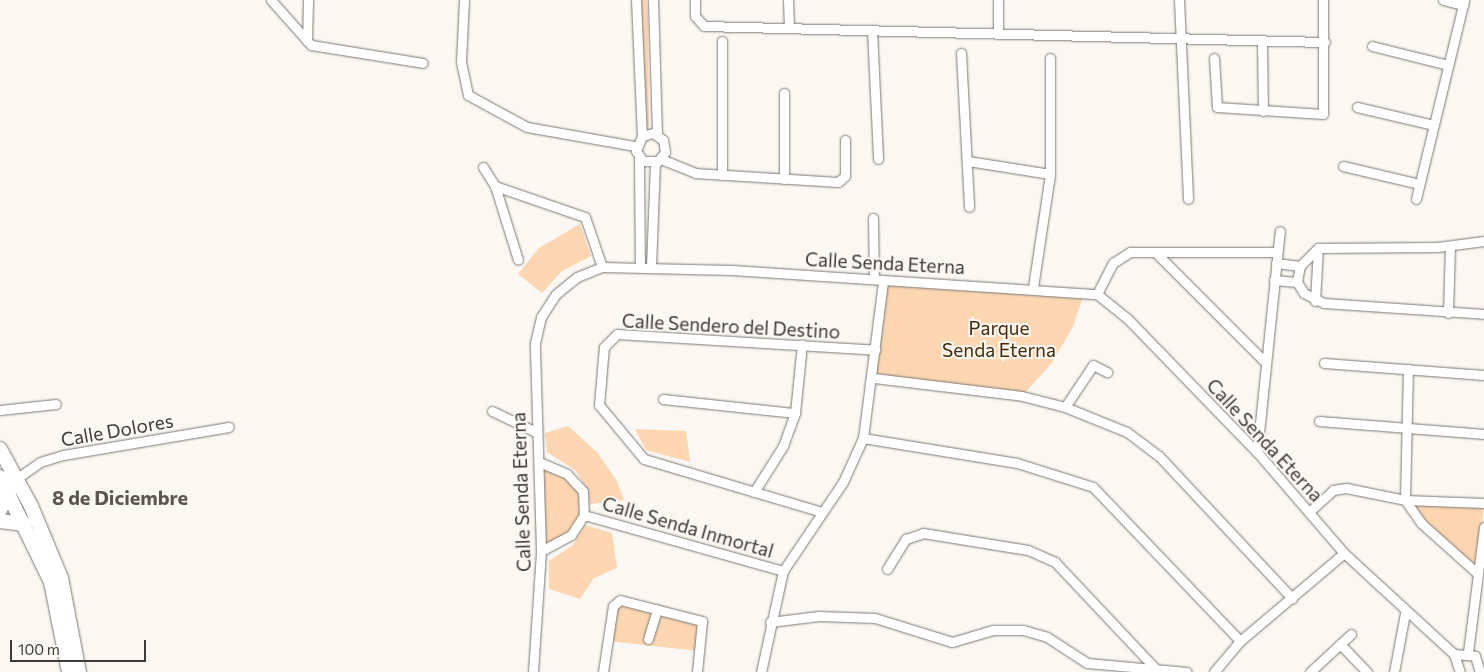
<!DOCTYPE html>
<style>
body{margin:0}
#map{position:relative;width:1484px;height:672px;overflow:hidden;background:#fbf7f3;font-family:Commissioner,sans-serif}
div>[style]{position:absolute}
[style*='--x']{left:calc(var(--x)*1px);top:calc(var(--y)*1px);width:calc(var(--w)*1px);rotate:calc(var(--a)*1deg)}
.green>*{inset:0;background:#fcd5b1}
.roads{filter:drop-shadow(0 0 1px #7b7874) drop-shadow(0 0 1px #7b7874)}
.street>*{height:9px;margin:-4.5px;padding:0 4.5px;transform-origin:4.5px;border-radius:4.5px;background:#fff}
.secondary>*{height:14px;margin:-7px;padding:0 7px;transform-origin:7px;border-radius:7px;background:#fff}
span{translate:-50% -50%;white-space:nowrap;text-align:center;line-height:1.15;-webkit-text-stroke:4px #fbf7f3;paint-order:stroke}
.street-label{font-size:19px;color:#3d3b3a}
.park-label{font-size:19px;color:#442807}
.neighbourhood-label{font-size:20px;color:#5a5753;font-weight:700}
.scale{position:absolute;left:10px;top:640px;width:136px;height:22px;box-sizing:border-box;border:2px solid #3d3b3a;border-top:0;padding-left:6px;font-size:15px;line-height:18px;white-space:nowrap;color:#3d3b3a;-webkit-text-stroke:4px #fbf7f3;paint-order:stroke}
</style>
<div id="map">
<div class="green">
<i style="clip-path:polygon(641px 0,647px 0,648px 17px,649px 127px,643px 127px)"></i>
<i style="clip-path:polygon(580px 224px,591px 256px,562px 271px,542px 293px,518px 274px,539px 248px)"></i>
<i style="clip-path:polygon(883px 281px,1084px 293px,1073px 327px,1051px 364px,1022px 396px,874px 378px)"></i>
<i style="clip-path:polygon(568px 426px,597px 452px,617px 481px,624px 500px,590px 504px,587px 488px,575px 470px,547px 452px,545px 433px)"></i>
<i style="clip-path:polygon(635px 429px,686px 431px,690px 462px,646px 450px)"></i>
<i style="clip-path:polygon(539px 462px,553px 465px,583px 491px,584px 515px,571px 535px,541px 551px)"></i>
<i style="clip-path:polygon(1405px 500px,1484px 503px,1478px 574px,1421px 523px)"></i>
<i style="clip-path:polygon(585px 525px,612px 533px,617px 568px,594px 578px,580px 599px,549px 589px,549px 561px,573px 545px)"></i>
<i style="clip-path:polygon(614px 603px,699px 620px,699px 651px,608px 641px)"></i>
</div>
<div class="roads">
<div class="street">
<i style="--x:271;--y:0;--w:60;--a:48.4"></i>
<i style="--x:311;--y:45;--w:113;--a:9.1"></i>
<i style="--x:464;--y:0;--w:62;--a:92.8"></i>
<i style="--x:461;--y:62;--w:34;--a:78"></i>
<i style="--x:468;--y:95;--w:67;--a:28.5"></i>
<i style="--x:527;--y:127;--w:110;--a:10"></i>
<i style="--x:636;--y:0;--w:136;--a:87.5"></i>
<i style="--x:642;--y:136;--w:16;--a:112"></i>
<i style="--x:636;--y:151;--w:12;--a:55"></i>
<i style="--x:643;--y:161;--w:15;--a:0"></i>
<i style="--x:658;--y:161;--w:11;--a:-52"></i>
<i style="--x:665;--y:152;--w:12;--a:-99"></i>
<i style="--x:663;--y:140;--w:12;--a:-145"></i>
<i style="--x:653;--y:133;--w:11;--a:165"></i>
<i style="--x:653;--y:0;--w:134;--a:88.3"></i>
<i style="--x:695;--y:0;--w:16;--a:90"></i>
<i style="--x:695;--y:16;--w:13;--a:48"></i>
<i style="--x:704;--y:26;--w:621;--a:1.48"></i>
<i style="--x:788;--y:0;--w:28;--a:88"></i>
<i style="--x:998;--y:0;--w:33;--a:90"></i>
<i style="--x:1179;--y:0;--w:199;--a:87.4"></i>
<i style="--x:1443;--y:0;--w:21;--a:14"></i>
<i style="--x:872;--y:30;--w:129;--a:87.3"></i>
<i style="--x:307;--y:41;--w:41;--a:-88.6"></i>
<i style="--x:1262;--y:42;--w:69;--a:89.2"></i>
<i style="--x:1372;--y:46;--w:78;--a:14"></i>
<i style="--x:961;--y:53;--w:154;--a:87"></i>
<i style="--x:1214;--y:58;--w:49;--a:86.5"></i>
<i style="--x:1217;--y:107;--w:106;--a:3.8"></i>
<i style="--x:1323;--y:114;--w:114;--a:-90"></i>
<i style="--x:784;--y:93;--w:86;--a:90"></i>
<i style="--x:1357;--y:107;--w:79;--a:13.2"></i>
<i style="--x:639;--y:159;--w:108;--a:89.5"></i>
<i style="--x:661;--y:159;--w:37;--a:22"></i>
<i style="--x:695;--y:173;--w:143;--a:3.6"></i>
<i style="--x:838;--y:182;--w:9;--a:-41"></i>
<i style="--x:845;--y:176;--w:36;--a:-90"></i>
<i style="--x:968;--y:161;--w:83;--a:9"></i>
<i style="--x:1343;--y:166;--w:78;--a:13.3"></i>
<i style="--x:483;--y:167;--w:22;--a:58"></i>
<i style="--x:495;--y:186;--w:77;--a:72.7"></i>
<i style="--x:722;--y:175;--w:134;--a:-90"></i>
<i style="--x:495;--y:186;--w:95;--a:19"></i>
<i style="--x:585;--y:217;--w:53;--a:71.2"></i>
<i style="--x:1416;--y:199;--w:205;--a:-76.4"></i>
<i style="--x:873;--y:218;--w:61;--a:89.1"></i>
<i style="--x:1484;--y:241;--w:47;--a:172.7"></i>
<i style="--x:1437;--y:247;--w:119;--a:179.5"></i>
<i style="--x:1318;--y:248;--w:25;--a:135"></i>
<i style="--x:1300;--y:266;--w:16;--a:101"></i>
<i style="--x:1297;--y:282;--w:13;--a:58"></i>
<i style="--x:1304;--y:293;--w:22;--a:27"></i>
<i style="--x:1324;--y:303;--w:160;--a:3.9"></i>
<i style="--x:1156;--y:253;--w:156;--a:45"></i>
<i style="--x:1276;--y:263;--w:24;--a:7"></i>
<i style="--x:651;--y:267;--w:104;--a:-87.8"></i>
<i style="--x:1274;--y:280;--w:23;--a:5"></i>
<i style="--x:1033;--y:287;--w:114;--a:-81.4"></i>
<i style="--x:1050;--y:174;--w:116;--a:-90"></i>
<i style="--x:1097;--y:294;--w:35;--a:-63"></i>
<i style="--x:1113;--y:263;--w:20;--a:-33"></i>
<i style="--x:1130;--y:252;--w:147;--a:0"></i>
<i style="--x:1315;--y:301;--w:53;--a:-86.8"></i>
<i style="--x:1448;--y:313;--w:67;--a:-88.3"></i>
<i style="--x:1324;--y:363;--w:160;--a:4.3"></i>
<i style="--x:874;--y:378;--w:149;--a:6.9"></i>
<i style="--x:1022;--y:396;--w:44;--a:14.3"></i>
<i style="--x:1065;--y:407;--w:67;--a:22"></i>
<i style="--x:1127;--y:432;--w:40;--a:37"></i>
<i style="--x:1159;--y:456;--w:195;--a:46.9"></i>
<i style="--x:663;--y:399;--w:133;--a:6.1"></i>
<i style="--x:1065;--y:407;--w:50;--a:-56.3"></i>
<i style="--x:1093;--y:365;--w:16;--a:27"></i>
<i style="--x:0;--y:410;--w:56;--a:-6.1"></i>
<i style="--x:492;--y:411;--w:49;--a:25.5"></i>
<i style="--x:1319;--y:421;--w:166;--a:4.5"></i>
<i style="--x:863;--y:438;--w:156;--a:9.2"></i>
<i style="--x:1017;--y:463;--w:80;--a:17.5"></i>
<i style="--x:1093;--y:487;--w:213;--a:46.3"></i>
<i style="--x:1257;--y:452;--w:222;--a:-84.1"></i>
<i style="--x:539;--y:462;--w:30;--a:23"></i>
<i style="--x:567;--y:474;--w:23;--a:47"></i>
<i style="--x:583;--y:491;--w:24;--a:88"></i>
<i style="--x:584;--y:515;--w:24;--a:123"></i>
<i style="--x:571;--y:535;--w:34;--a:152"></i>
<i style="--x:16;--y:479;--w:29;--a:-35"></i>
<i style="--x:40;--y:462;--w:24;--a:-17"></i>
<i style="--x:63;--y:455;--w:168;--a:-9.6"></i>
<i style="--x:754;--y:492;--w:54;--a:-57.8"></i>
<i style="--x:783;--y:446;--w:35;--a:-70"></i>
<i style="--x:795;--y:413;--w:69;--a:-84.2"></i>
<i style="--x:1405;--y:500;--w:131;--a:-88.7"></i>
<i style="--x:1405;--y:500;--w:28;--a:55"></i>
<i style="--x:1421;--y:523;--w:76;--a:41.8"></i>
<i style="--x:1310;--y:511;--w:31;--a:-42"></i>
<i style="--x:1333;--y:490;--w:13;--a:-9"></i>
<i style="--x:1346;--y:488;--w:60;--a:11.5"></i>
<i style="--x:1405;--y:500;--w:79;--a:2.2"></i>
<i style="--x:822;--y:512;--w:186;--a:-163.4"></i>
<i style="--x:644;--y:459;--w:70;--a:-129.8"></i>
<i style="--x:599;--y:405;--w:58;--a:-85.1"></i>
<i style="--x:604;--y:347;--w:18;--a:-45"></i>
<i style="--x:617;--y:334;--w:259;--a:3.5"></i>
<i style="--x:584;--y:515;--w:207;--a:15.7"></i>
<i style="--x:887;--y:569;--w:36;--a:-58"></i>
<i style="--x:906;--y:539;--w:18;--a:-19"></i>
<i style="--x:923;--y:533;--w:106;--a:9.2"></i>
<i style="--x:1028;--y:550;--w:30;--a:24"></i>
<i style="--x:1055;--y:562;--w:147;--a:46.7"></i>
<i style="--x:770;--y:622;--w:49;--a:-7"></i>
<i style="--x:819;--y:616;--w:56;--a:2"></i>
<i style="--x:875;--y:618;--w:81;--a:17.3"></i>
<i style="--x:952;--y:642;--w:43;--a:-16.3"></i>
<i style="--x:993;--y:630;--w:30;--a:0"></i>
<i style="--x:1023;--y:630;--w:25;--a:16"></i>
<i style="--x:1047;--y:637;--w:48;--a:33"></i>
<i style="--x:1087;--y:663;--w:100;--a:5.1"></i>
<i style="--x:648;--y:639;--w:31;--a:-73"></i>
<i style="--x:1340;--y:644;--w:39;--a:46"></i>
<i style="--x:1468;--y:652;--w:126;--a:-82.7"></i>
<i style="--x:1454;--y:654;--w:21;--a:5"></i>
<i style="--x:1475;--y:656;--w:17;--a:73"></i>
<i style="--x:1454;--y:654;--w:19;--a:72"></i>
<i style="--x:533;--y:672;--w:121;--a:-86.2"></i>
<i style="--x:541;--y:551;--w:208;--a:-91.7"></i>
<i style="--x:535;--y:343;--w:27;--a:-77"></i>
<i style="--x:541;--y:317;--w:27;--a:-57"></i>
<i style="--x:556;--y:294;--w:27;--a:-39"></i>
<i style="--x:577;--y:277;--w:27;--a:-22"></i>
<i style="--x:602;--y:267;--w:130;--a:1.3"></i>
<i style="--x:732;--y:270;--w:366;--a:3.8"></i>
<i style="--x:1097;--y:294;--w:38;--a:39"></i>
<i style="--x:1127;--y:318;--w:187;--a:45.9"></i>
<i style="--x:1257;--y:452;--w:133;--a:49.3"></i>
<i style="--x:1344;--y:553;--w:149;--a:42.6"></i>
<i style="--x:603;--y:672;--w:67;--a:-81.4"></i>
<i style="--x:613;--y:606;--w:9;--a:-41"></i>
<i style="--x:620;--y:600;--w:85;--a:14.4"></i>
<i style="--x:702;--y:621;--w:51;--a:95.6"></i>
<i style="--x:761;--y:672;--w:103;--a:-77.7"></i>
<i style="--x:783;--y:571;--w:107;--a:-56"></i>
<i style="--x:843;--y:482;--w:48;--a:-65.6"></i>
<i style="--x:863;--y:438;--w:158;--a:-82.7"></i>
<i style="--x:1214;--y:672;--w:40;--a:-50"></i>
<i style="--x:1240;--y:641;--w:136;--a:-40.2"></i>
<i style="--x:1310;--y:672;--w:56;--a:-42.8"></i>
<i style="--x:1394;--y:672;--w:60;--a:-79.4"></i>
</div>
<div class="secondary">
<i style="--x:0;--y:449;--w:65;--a:61.5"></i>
<i style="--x:31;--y:506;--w:78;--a:67.4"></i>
<i style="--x:61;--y:578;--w:96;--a:79.2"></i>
<i style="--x:0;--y:477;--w:117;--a:64.1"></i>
<i style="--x:51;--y:582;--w:92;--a:78.7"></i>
<i style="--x:0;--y:510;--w:26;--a:-65"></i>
<i style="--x:0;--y:521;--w:25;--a:7"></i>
</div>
</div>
<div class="street-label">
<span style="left:885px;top:263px;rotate:3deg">Calle Senda Eterna</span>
<span style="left:731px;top:326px;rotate:3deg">Calle Sendero del Destino</span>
<span style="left:117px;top:430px;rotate:-10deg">Calle Dolores</span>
<span style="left:1265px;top:440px;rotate:47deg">Calle Senda Eterna</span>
<span style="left:521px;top:492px;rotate:-92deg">Calle Senda Eterna</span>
<span style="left:688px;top:527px;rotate:16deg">Calle Senda Inmortal</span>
</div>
<div class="park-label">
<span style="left:999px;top:339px">Parque<br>Senda Eterna</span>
</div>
<div class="neighbourhood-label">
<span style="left:120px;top:497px">8 de Diciembre</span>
</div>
<div class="scale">100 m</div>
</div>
